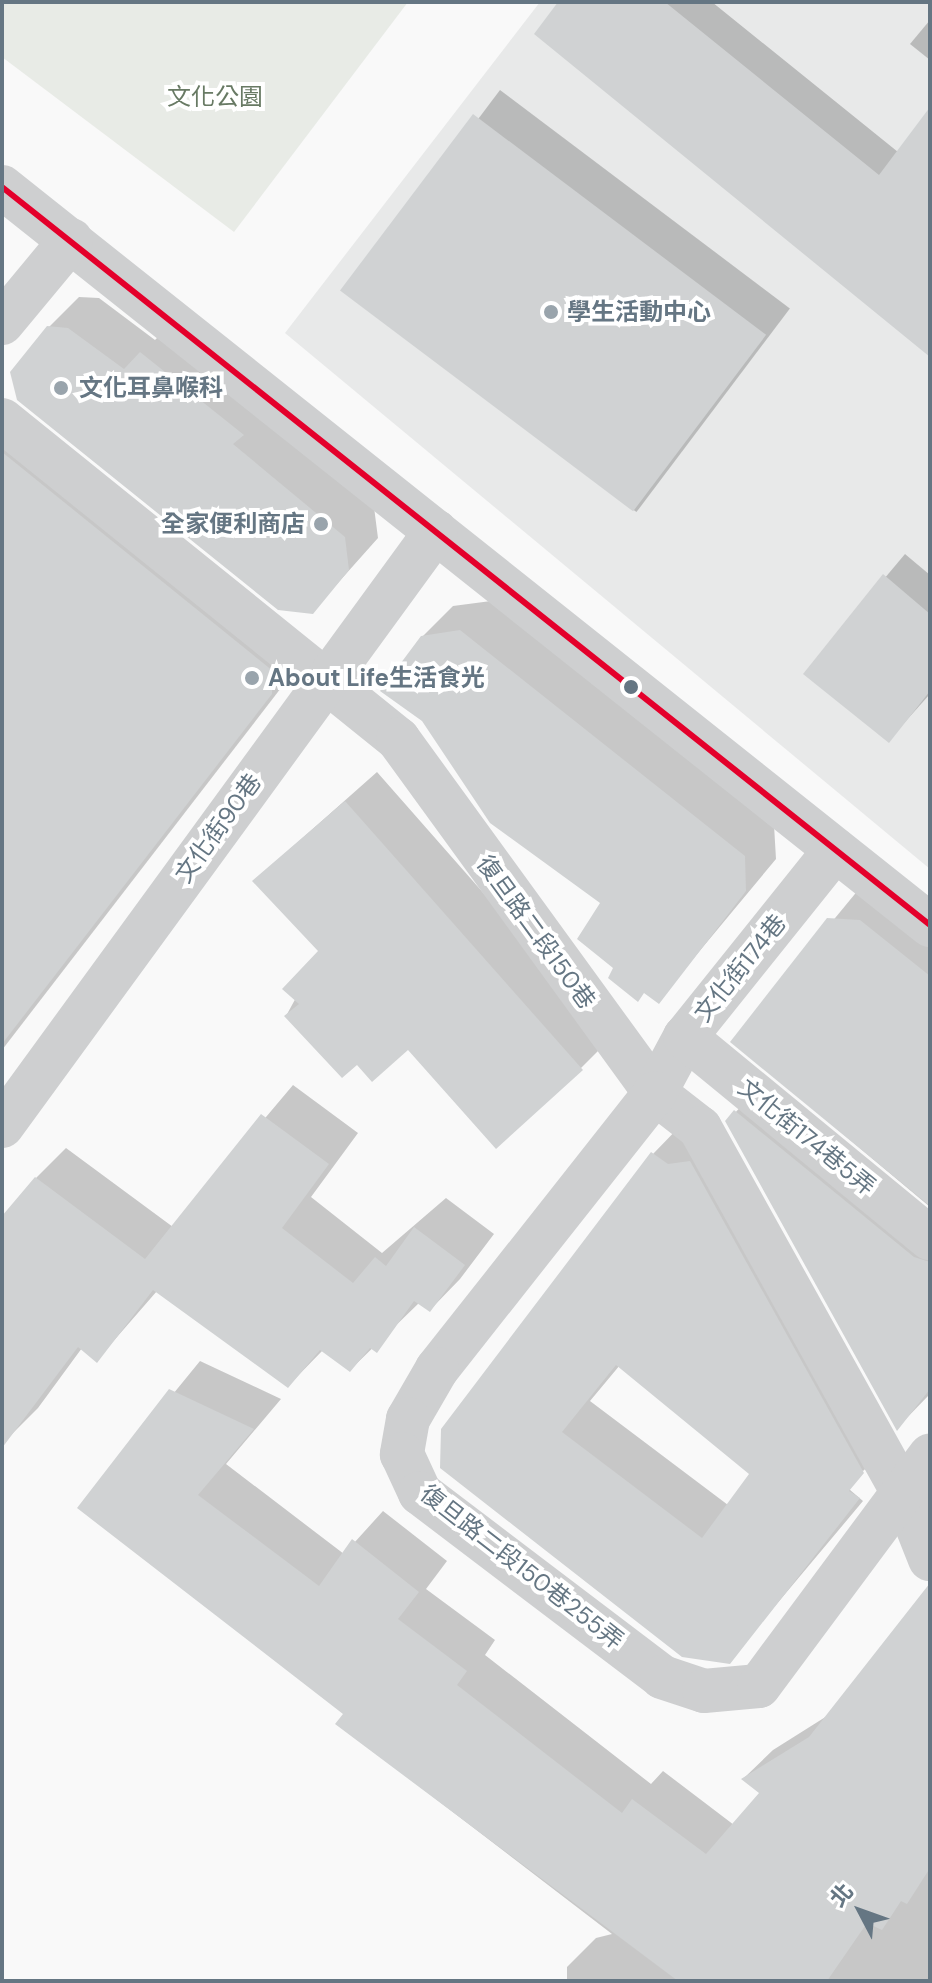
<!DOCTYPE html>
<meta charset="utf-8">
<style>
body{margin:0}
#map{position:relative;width:932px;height:1983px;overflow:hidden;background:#f9f9f9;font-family:"DM Sans","Noto Sans TC",sans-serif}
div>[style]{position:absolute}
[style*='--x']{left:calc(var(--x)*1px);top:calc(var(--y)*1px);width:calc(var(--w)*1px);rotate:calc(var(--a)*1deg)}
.built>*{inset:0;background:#e8e9e9}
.green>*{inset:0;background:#e8ebe6}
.shadow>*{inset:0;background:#0003;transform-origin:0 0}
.building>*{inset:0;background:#d0d2d3;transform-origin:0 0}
.minor>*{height:44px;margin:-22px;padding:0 22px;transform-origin:22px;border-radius:22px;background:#cecfd0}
.bus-1>*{height:6px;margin:-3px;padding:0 3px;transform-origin:3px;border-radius:3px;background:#e4002b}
.dots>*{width:22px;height:22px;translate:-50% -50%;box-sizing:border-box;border:4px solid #fff;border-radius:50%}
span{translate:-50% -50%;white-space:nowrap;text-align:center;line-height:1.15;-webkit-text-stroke:8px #fff;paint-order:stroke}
.park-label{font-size:24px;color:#687a64}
.poi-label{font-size:24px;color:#657683;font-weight:700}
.left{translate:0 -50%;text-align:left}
.right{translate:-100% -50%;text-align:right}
.street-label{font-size:24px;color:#657683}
.frame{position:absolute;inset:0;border:4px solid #657683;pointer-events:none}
.north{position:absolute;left:820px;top:1871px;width:80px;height:80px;-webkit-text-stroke:6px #fff;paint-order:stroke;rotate:311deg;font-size:22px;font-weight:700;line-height:32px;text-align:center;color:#657683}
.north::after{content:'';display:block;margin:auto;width:28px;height:36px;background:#657683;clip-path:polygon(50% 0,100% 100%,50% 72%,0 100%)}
</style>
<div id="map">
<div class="built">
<i style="clip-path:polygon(540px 2px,930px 2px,930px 869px,285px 333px)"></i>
</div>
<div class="green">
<i style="clip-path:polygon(2px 2px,408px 2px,234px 232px,2px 57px)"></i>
</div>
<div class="shadow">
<i style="clip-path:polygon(560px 2px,712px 2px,898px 152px,930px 110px,930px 355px)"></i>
<i style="clip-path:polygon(930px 20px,930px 60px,910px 44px)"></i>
<i style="left:500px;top:90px;width:363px;height:255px;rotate:37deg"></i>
<i style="clip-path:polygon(79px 297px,99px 298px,155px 340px,172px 323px,374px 507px,378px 538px,312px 612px,48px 328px)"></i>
<i style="clip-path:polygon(2px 402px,301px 662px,2px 1050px)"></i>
<i style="clip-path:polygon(905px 554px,930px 575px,930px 694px,888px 741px,805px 673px)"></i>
<i style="clip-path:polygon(491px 601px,774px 825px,776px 859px,658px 1001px,616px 967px,602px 903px,422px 637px,453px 606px)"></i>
<i style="clip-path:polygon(377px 772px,611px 1038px,581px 1068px,408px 1047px,357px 1062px,286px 1016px,321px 952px,254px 881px)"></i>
<i style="clip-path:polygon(859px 889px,930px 922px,930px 1207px,733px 1042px)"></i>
<i style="clip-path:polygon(766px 1081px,930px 1216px,930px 1394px,898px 1427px,727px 1121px)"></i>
<i style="clip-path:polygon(293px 1085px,358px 1133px,311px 1197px,382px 1253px,446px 1198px,494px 1234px,460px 1279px,430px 1310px,420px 1302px,350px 1370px,323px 1350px,288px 1386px,157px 1291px,97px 1360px,82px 1348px,38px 1408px,8px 1438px,2px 1434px,2px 1219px,36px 1178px,66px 1148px,173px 1227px)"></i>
<i style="clip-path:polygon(683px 1123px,893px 1442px,863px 1471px,758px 1403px,620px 1365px,590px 1401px,728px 1505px,787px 1436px,863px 1501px,729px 1661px,442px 1467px,653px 1154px)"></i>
<i style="clip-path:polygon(200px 1361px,281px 1399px,226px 1464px,344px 1554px,383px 1511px,447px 1561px,426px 1589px,495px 1640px,485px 1655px,651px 1784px,663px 1771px,734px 1825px,762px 1793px,744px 1778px,773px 1750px,827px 1716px,930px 1590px,930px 1981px,567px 1981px,567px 1967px,596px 1938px,612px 1934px,338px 1724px,346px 1714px,80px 1508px)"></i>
</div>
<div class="building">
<i style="clip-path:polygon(558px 2px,665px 2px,879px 175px,930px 107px,930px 357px,534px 34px)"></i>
<i style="left:473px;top:114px;width:367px;height:221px;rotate:37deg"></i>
<i style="clip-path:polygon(47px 326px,68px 328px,124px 369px,140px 352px,244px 435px,233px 444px,345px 537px,349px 570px,313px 614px,278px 610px,17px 400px,10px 372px)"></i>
<i style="clip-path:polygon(2px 452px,273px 671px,272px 694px,2px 1044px)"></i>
<i style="clip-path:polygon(883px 574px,930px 614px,930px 691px,889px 743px,803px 674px)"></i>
<i style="clip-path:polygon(460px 630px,745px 856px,746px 891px,659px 1004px,644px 993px,638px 1002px,608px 978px,613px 968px,577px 939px,600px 903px,490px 823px,422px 721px,380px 691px,421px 636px)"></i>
<i style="clip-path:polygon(345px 801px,583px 1070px,496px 1149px,408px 1050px,372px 1082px,357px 1065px,342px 1078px,284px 1016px,299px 1004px,282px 989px,318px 951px,252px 881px)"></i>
<i style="clip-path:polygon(827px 918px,860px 920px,930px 976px,930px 1206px,730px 1042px)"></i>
<i style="clip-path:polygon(734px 1110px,914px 1257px,930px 1262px,930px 1389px,897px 1431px,725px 1121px)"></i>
<i style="clip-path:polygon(261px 1114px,329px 1164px,282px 1228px,353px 1283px,375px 1257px,386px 1266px,414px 1227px,465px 1265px,430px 1312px,414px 1301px,377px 1353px,370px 1348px,350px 1372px,320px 1350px,288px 1388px,153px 1290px,97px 1363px,78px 1347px,2px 1448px,2px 1216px,35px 1177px,145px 1259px)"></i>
<i style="clip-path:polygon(evenodd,651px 1152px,668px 1164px,690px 1161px,864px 1473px,849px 1491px,860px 1498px,730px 1664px,682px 1657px,440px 1468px,441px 1429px,651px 1152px,616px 1365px,749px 1474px,702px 1538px,562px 1432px,616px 1365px)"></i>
<i style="clip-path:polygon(169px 1389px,254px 1429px,198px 1495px,319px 1586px,352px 1539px,419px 1592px,398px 1619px,467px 1671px,457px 1685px,622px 1813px,632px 1799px,706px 1854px,759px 1793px,741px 1779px,809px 1737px,930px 1583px,930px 1868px,907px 1904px,901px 1901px,882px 1930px,867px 1923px,827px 1981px,678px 1981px,335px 1724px,343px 1714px,77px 1508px)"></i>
</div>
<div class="minor">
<i style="--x:2;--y:187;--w:1186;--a:38.49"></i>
<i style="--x:2;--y:323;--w:108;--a:-50.3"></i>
<i style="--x:2;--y:420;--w:509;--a:38.85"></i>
<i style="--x:398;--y:739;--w:437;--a:54"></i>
<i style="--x:655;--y:1093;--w:57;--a:37.9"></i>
<i style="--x:700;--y:1128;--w:421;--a:60.9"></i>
<i style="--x:905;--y:1496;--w:68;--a:68.4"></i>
<i style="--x:835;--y:850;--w:240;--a:128.7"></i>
<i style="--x:685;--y:1037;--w:64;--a:118.2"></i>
<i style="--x:655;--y:1093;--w:352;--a:128.3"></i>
<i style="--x:437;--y:1369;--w:58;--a:120.1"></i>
<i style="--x:408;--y:1419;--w:36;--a:100"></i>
<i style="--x:402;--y:1454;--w:43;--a:65.2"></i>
<i style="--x:420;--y:1493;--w:304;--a:37.2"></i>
<i style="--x:662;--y:1677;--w:44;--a:18.4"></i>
<i style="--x:704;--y:1691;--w:55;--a:-5.2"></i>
<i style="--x:759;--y:1686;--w:287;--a:-53.4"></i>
<i style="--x:685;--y:1037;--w:317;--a:39.4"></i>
<i style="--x:2;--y:1126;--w:736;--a:-53.89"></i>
</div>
<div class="bus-1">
<i style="--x:2;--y:187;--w:1186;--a:38.49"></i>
</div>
<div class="dots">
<i style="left:551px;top:312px;background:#99a4ac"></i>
<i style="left:61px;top:388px;background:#99a4ac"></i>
<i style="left:321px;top:524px;background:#99a4ac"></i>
<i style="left:252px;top:678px;background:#99a4ac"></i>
<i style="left:631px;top:687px;background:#657683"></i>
</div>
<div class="park-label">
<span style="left:215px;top:97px">文化公園</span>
</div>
<div class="poi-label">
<span class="left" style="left:567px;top:312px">學生活動中心</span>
<span class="left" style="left:79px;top:388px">文化耳鼻喉科</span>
<span class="right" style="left:305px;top:524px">全家便利商店</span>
<span class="left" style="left:268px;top:678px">About Life生活食光</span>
</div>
<div class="street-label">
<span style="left:218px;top:828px;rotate:-54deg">文化街90巷</span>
<span style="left:536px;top:932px;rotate:54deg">復旦路二段150巷</span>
<span style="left:740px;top:968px;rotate:-51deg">文化街174巷</span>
<span style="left:807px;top:1137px;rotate:39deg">文化街174巷5弄</span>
<span style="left:522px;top:1567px;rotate:38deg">復旦路二段150巷255弄</span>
</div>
<div class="frame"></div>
<div class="north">北</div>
</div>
